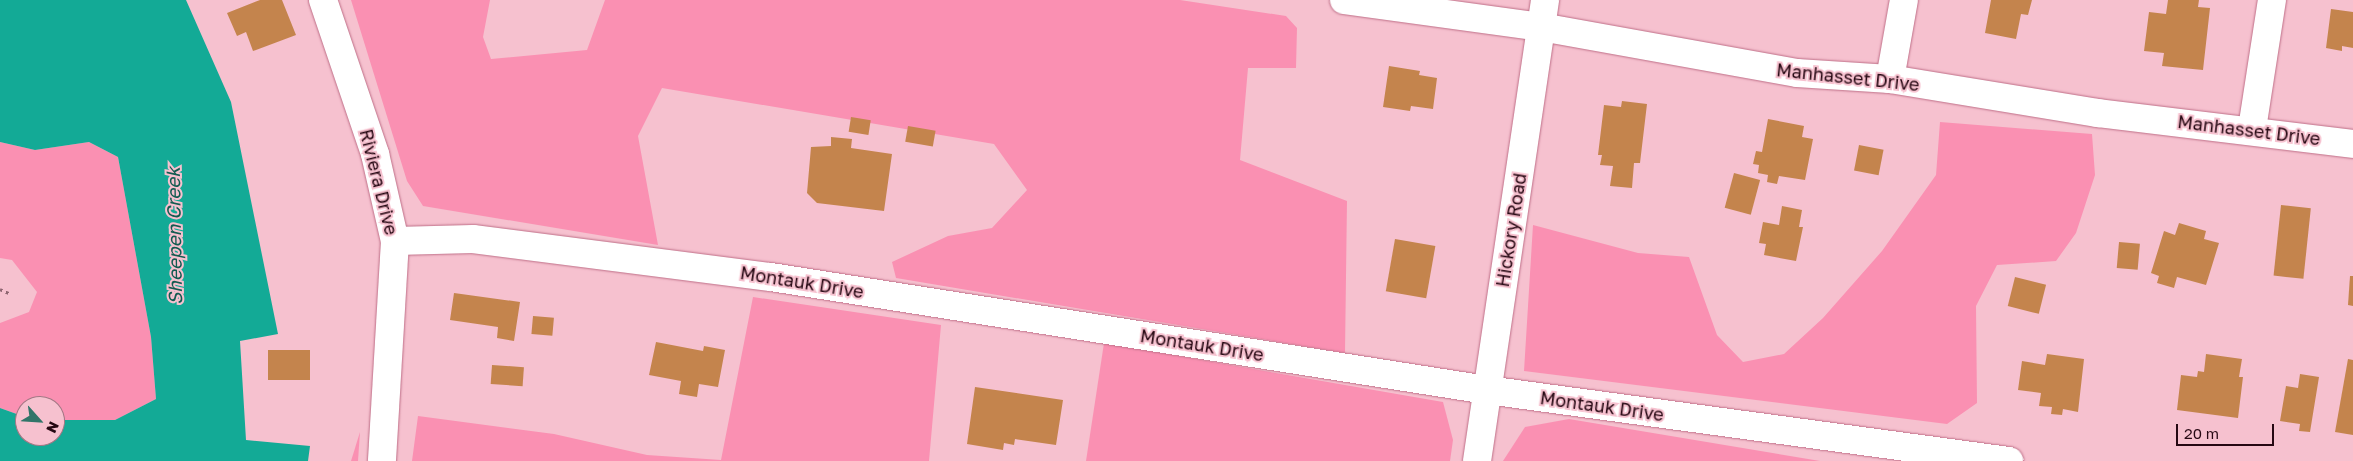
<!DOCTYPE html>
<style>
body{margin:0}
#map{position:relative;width:2353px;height:461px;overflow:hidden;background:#f6c1cf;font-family:"Golos Text",sans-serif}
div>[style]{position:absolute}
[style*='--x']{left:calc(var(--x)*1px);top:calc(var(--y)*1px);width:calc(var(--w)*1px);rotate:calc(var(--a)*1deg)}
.green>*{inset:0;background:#fa90b2}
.water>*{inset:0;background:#13aa96}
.building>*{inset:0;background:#c4844d;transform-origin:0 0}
.path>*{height:3px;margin-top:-1.5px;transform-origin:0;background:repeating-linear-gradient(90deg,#8e6571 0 2.5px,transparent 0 6.5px)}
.roads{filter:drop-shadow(0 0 1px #bf6f88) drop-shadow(0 0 1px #bf6f88)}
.minor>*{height:28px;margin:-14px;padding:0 14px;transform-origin:14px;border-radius:14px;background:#fff}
span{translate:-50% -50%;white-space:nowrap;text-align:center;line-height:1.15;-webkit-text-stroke:4px #f6c1cf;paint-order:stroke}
.street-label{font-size:18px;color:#260813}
.water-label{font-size:19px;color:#125b50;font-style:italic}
.north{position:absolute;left:15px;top:396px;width:50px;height:50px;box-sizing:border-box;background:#f6c1cf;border:1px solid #a37784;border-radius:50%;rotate:116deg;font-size:14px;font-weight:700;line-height:20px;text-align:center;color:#260813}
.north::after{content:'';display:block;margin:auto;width:18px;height:22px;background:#307569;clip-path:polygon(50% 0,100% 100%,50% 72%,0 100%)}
.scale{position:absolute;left:2176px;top:424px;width:98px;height:22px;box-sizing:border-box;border:2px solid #260813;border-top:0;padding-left:6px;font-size:15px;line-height:18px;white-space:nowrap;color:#260813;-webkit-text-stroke:4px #f6c1cf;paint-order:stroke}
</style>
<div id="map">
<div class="green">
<i style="clip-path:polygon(351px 0,490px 0,483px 37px,491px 59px,587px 50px,605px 0,1180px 0,1286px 16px,1297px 28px,1296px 68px,1248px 68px,1240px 160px,1347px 201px,1345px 353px,896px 278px,892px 262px,948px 236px,992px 228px,1027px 190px,994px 144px,662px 88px,638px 136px,658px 245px,423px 206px,407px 181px)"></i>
<i style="clip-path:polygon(1940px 122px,2092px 134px,2095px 175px,2076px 233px,2056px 261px,1997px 265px,1976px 306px,1977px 403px,1947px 424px,1524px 371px,1533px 225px,1638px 253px,1689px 257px,1717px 335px,1743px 362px,1784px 354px,1823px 318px,1882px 251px,1936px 175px)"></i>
<i style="clip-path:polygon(0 142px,35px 150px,89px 142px,118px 157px,151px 337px,156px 399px,115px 420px,55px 420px,55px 406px,25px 406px,25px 417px,0 408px,0 323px,29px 312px,37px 292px,12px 260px,0 258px)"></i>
<i style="clip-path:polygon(753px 297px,941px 325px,929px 461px,412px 461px,418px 416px,554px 434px,647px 455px,721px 460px)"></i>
<i style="clip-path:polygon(1104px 343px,1443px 402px,1453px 440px,1450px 461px,1086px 461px)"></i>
<i style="clip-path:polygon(1569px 419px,1820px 461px,1503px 461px,1525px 427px)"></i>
<i style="clip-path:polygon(360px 432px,358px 461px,351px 461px)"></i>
</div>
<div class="water">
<i style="clip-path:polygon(0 0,186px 0,231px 102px,278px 334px,240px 341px,246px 440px,310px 446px,308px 461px,0 461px,0 408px,25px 417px,25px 436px,55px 436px,55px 420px,115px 420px,156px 399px,151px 337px,118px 157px,89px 142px,35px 150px,0 142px)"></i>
</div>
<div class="building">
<i style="clip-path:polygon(260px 0,282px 0,296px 35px,253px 51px,246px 32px,237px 36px,227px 13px)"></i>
<i style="clip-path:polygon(1991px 0,2032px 0,2028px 15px,2021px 14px,2016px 39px,1985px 33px)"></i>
<i style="clip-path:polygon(2168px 0,2199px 0,2198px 7px,2210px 8px,2203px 70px,2162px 66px,2164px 53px,2144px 51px,2149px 12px,2166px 14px)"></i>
<i style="clip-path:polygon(2331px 9px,2353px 12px,2353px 48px,2342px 46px,2342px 51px,2326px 48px)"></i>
<i style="clip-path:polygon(1389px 66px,1420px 71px,1419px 75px,1437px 78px,1433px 109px,1411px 106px,1410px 111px,1383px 107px)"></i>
<i style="clip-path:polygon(1622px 101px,1647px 104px,1640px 163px,1634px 163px,1632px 188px,1610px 186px,1613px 166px,1600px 165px,1602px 155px,1598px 155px,1604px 105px,1621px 107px)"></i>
<i style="left:851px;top:117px;width:20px;height:15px;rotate:9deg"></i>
<i style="clip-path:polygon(1768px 119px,1804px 126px,1802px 137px,1813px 139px,1805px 180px,1779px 176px,1777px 184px,1767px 182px,1768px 175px,1758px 173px,1759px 165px,1753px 164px,1756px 151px,1762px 152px)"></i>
<i style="left:908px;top:126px;width:28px;height:16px;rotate:10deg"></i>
<i style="clip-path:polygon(831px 137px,852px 139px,851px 148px,892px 154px,884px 211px,817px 203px,807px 193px,811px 147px,831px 146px)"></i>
<i style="left:1859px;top:145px;width:25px;height:26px;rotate:11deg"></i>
<i style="left:1734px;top:173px;width:27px;height:36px;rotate:15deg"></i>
<i style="left:2281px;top:205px;width:30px;height:71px;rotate:6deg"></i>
<i style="clip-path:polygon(1782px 206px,1802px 210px,1799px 227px,1803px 227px,1796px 261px,1764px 255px,1766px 244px,1759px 243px,1763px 222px,1779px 225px)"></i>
<i style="clip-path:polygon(2179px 223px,2206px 231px,2204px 239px,2219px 243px,2206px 285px,2177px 277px,2174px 288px,2157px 283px,2159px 276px,2151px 273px,2164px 231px,2175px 235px)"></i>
<i style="left:1395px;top:239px;width:41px;height:53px;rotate:10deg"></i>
<i style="left:2119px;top:242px;width:21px;height:26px;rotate:5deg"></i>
<i style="clip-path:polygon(2350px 276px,2353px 276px,2353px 306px,2348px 305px)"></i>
<i style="left:2015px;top:277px;width:32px;height:30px;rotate:14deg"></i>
<i style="clip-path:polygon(454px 293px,520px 302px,514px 341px,497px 338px,498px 327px,450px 320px)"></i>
<i style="left:533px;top:316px;width:21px;height:18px;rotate:5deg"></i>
<i style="clip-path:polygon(656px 342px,703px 351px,704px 346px,725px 350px,718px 387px,699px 384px,697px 397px,679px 394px,681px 381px,649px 375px)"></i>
<i style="left:268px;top:350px;width:42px;height:30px"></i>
<i style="clip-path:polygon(2047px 354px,2084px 359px,2078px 412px,2063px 409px,2062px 415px,2051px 414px,2052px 407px,2039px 406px,2041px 393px,2018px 390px,2022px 361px,2045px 365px)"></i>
<i style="clip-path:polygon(2206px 354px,2242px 359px,2239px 377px,2243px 377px,2238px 418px,2177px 410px,2181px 375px,2197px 377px,2198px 371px,2204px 372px)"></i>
<i style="clip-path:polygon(2348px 359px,2353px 360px,2353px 435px,2335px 432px)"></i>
<i style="left:492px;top:365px;width:32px;height:19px;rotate:4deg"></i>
<i style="clip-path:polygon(2300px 374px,2319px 377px,2310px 432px,2299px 431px,2300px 424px,2280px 421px,2286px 386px,2298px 388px)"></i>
<i style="clip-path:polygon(975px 387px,1063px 400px,1056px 445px,1015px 439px,1014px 445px,1004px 443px,1003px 450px,967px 444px)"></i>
</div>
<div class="path">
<i style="--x:0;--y:289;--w:10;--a:24"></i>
</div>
<div class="roads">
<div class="minor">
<i style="--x:323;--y:0;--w:163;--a:71.3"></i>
<i style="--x:375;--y:154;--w:89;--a:77.1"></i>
<i style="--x:395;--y:241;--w:220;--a:93.4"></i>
<i style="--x:1344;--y:0;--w:199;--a:7.8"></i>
<i style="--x:1541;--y:27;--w:260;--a:10.2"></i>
<i style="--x:1797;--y:73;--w:93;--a:3.7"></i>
<i style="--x:1890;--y:79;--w:211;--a:9.3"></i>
<i style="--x:2098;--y:113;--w:257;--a:6.9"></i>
<i style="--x:1890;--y:79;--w:80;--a:-80"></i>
<i style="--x:2252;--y:129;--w:131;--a:-81.2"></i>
<i style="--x:395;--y:241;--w:78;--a:-1.5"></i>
<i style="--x:473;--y:239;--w:300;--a:7.3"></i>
<i style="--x:771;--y:277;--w:725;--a:8.97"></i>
<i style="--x:1487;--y:390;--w:527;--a:7.75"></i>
<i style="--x:1477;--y:461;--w:466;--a:-81.6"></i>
</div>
</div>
<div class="street-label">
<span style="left:1848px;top:77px;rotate:6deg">Manhasset Drive</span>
<span style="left:2249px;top:130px;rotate:7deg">Manhasset Drive</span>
<span style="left:379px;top:182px;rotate:76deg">Riviera Drive</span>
<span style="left:1511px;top:230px;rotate:-81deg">Hickory Road</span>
<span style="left:802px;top:282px;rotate:9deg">Montauk Drive</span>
<span style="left:1202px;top:345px;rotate:9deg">Montauk Drive</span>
<span style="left:1602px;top:406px;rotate:8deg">Montauk Drive</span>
</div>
<div class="water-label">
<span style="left:174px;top:236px;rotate:-91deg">Sheepen Creek</span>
</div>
<div class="north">N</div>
<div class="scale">20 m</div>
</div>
